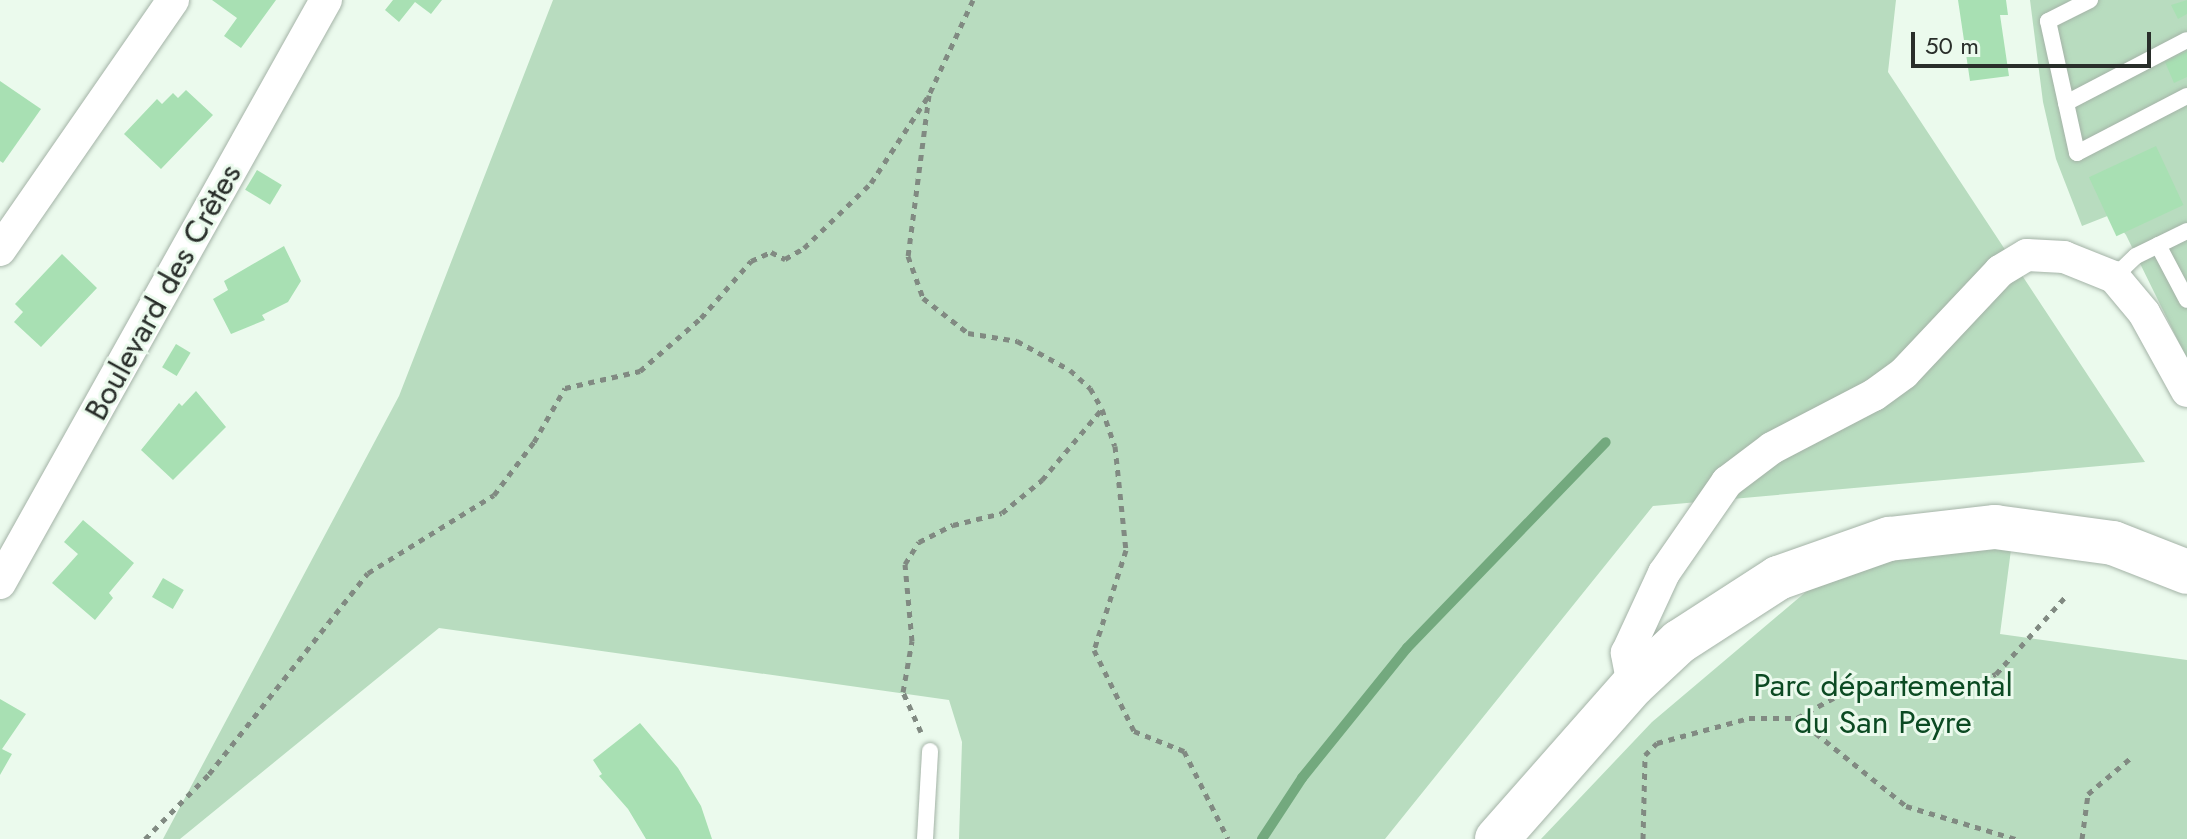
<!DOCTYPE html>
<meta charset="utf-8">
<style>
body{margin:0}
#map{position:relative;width:2187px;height:839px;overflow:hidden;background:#ebfaed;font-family:Jost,sans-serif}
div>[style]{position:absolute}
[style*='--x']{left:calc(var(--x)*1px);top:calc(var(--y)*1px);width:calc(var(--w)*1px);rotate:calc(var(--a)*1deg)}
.green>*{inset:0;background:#b8dcbf}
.stream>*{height:10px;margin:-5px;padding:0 5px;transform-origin:5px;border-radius:5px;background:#73a97e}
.building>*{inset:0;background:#a8e0b3;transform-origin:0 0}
.path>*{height:5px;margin-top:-2.5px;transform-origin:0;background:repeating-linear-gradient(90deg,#818a82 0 6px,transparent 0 12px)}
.roads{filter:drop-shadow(0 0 2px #a4b3a7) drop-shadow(0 0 2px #a4b3a7)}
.service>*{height:16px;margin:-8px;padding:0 8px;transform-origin:8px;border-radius:8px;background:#fff}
.minor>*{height:32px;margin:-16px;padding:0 16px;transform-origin:16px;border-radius:16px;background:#fff}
.secondary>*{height:44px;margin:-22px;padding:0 22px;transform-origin:22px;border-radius:22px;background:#fff}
span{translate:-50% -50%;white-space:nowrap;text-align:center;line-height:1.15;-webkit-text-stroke:6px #ebfaed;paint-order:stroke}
.street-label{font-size:32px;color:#292e2a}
.park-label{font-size:32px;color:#0b4a22}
.scale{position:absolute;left:1911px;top:32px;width:240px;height:36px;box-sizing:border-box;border:4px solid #292e2a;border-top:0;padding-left:10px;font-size:24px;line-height:28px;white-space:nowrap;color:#292e2a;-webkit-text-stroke:6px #ebfaed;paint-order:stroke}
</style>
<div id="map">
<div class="green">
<i style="clip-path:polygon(553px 0,1896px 0,1888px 72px,2145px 462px,1653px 506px,1385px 839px,959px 839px,962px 742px,949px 700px,439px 628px,180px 839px,163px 839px,399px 396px)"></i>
<i style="clip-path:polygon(2030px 0,2187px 0,2187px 359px,2126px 235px,2110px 215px,2082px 226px,2056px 159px,2043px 102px)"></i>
<i style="clip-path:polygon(2012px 542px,2000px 634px,2187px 660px,2187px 839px,1541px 839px,1652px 722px,1814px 585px,1936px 547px)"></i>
</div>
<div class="stream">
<i style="--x:1262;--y:839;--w:73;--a:-56.7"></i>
<i style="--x:1302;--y:778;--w:167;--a:-51.1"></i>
<i style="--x:1407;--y:648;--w:286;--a:-46"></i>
</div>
<div class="building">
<i style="clip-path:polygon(212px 0,276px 0,241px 48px,224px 36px,237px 18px)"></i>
<i style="clip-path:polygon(393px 0,442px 0,431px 14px,415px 2px,399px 22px,385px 10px)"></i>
<i style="clip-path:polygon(1958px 0,2006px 0,2008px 15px,2000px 15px,2009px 76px,1970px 81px)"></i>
<i style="clip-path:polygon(2187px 0,2187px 14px,2178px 19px,2171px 5px)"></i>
<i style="clip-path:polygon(2187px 51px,2187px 77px,2174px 83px,2165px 62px)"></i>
<i style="clip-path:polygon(0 81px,41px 109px,3px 163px,0 161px)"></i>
<i style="clip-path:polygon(186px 90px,213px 115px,161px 169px,124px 134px,157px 99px,162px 104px,173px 93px,178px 98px)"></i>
<i style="left:2156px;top:146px;width:65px;height:74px;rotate:65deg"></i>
<i style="left:257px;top:170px;width:29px;height:23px;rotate:31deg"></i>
<i style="clip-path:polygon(284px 246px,301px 281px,288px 302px,262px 315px,265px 320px,231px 334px,213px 299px,228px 290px,224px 281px)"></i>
<i style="clip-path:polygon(62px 254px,97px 288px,41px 347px,14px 322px,23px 312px,15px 304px)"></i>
<i style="left:176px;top:344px;width:17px;height:27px;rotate:31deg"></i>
<i style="clip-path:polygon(196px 391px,226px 427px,173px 480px,141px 450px,179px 403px,182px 406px)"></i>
<i style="clip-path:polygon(83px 520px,134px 563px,109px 593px,113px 598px,95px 620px,52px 583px,78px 554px,64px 542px)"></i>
<i style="left:163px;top:578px;width:24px;height:22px;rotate:30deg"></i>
<i style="clip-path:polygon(0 699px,26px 714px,2px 749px,12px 754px,0 775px)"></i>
<i style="clip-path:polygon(640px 723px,678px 768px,701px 806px,712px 839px,646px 839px,628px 809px,599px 776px,602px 774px,593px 760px)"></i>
</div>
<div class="path">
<i style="--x:973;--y:0;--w:105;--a:114.9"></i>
<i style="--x:929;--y:95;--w:162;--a:97.4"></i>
<i style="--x:908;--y:256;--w:45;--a:70.3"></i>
<i style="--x:923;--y:298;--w:57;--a:37.9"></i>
<i style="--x:968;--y:333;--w:50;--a:9.3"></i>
<i style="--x:1017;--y:341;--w:60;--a:28.7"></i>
<i style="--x:1070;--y:370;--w:27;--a:42"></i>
<i style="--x:1090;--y:388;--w:24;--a:60"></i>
<i style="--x:1102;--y:409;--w:39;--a:71"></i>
<i style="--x:1115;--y:446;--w:105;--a:84"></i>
<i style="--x:1126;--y:550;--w:105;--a:107.7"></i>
<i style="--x:1094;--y:650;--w:90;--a:63.7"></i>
<i style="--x:1134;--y:731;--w:54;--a:21.8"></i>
<i style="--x:1184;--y:751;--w:98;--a:63.4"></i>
<i style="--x:1797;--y:718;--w:140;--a:38.9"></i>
<i style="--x:1906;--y:806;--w:115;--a:16.7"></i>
<i style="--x:921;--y:732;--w:44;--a:-114.2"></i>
<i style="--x:903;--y:692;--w:52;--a:-80"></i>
<i style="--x:912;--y:641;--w:77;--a:-95.2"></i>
<i style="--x:905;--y:564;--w:26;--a:-58"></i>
<i style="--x:919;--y:542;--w:38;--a:-27"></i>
<i style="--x:953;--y:525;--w:50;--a:-13.8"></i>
<i style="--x:1002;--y:513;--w:52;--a:-39.5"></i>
<i style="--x:1042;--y:480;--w:93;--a:-49.8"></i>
<i style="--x:145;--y:839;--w:91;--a:-45.4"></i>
<i style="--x:209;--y:774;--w:256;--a:-51.7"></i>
<i style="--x:368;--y:573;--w:148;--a:-31.8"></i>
<i style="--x:494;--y:495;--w:66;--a:-53"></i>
<i style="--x:534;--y:442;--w:62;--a:-60.1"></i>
<i style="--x:565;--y:388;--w:77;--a:-12.8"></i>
<i style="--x:640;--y:371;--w:81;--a:-41"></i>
<i style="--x:701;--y:318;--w:76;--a:-48.7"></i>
<i style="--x:751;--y:261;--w:22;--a:-24"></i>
<i style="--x:771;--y:252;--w:16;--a:27"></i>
<i style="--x:785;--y:259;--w:22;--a:-30"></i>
<i style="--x:804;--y:248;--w:93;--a:-44.1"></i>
<i style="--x:871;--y:183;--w:105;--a:-56.6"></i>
<i style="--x:1643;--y:839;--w:84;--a:-88.6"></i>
<i style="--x:1645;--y:755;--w:17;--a:-45"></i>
<i style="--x:1657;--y:743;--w:95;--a:-15.2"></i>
<i style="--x:1749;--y:718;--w:48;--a:0"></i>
<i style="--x:1797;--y:718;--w:68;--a:-28.8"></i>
<i style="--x:1857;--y:685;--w:114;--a:0"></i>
<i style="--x:1971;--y:685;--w:27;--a:-24"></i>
<i style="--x:1996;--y:674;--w:106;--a:-48.1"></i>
<i style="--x:2082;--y:839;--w:45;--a:-82.4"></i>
<i style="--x:2088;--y:794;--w:59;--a:-40.2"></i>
</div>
<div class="roads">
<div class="service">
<i style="--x:2090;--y:0;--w:47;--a:153.4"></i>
<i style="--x:2048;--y:21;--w:135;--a:77.6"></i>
<i style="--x:2077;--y:153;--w:124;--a:-27.4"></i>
<i style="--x:2066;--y:103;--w:136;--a:-27.5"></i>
<i style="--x:2158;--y:245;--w:62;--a:62.2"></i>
<i style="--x:2114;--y:277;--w:30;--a:-44"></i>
<i style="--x:2136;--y:256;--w:57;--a:-26.1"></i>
<i style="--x:925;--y:839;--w:88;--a:-86.7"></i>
</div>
<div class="minor">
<i style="--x:0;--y:250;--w:304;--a:-55.3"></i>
<i style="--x:0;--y:583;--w:668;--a:-60.79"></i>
<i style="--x:1633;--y:685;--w:33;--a:-101"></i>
<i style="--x:1627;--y:653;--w:88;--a:-65.2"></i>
<i style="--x:1664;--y:573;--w:111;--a:-55.3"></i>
<i style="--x:1727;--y:482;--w:56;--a:-37.1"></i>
<i style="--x:1772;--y:448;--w:115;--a:-27.5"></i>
<i style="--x:1874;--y:395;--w:37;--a:-36"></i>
<i style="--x:1904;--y:373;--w:140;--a:-46.7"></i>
<i style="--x:2000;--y:271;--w:31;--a:-31"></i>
<i style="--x:2027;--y:255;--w:37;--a:3"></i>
<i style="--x:2064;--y:257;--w:54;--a:21.8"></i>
<i style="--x:2114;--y:277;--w:47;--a:50.2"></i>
<i style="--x:2144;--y:313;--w:89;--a:61.1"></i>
</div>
<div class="secondary">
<i style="--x:1497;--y:839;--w:205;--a:-48.6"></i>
<i style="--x:1633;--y:685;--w:63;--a:-43.1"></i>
<i style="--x:1679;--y:642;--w:118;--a:-32.9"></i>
<i style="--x:1778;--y:578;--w:118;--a:-19.4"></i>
<i style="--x:1889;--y:539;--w:107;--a:-6.5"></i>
<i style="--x:1995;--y:527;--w:119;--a:7.7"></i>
<i style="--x:2113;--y:543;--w:79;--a:21.4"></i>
</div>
</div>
<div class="street-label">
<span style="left:163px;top:292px;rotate:-61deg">Boulevard des Crêtes</span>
</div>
<div class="park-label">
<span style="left:1883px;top:704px">Parc départemental<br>du San Peyre</span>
</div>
<div class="scale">50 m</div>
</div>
